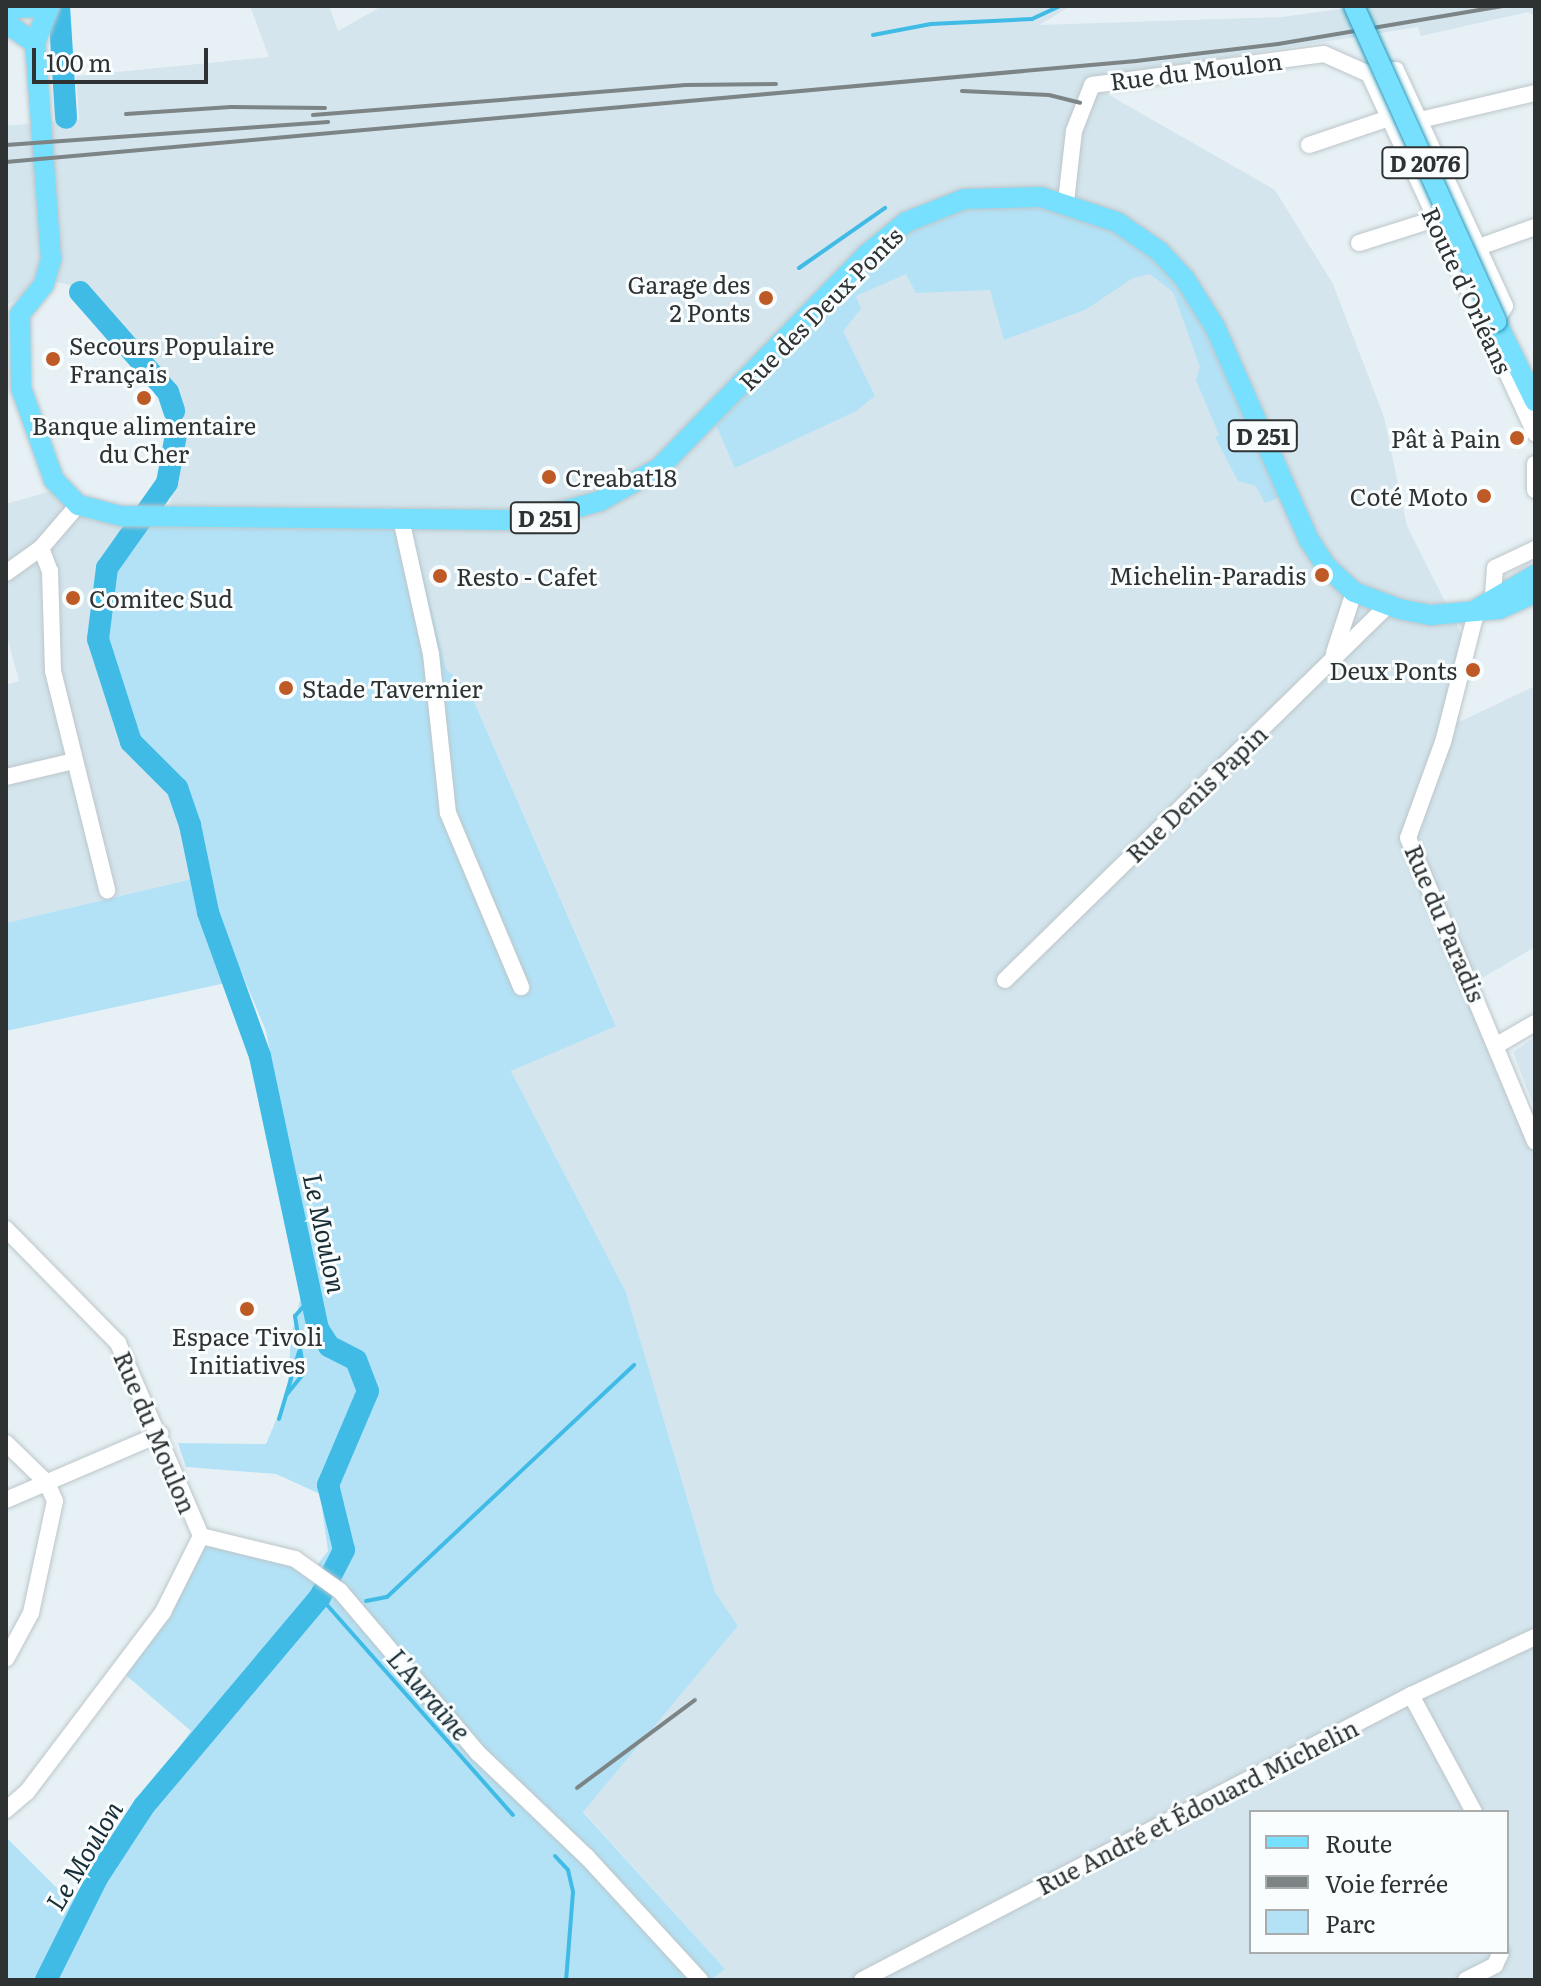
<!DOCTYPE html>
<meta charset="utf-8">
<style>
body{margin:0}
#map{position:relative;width:1541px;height:1986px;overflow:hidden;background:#e7f1f5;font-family:Literata,serif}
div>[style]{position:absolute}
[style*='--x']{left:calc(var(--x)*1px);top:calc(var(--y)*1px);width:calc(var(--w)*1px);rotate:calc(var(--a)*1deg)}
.built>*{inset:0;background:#d4e5ed}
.green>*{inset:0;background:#b3e2f6}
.stream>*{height:4px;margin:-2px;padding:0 2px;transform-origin:2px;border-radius:2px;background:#3fbbe6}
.river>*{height:22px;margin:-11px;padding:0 11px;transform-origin:11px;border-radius:11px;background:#3fbbe6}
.roads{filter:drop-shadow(0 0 2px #bcc6ca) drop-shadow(0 0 2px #bcc6ca)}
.minor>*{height:16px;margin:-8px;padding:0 8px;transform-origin:8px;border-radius:8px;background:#fff}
.major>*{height:20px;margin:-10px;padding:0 10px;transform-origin:10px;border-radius:10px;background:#77e0fe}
.rail>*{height:4px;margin:-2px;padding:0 2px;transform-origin:2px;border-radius:2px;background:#7d8486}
.bridges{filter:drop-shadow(0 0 2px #2395b7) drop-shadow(0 0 2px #2395b7)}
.major-bridge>*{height:20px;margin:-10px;padding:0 10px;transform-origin:10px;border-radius:10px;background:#77e0fe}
.dots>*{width:22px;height:22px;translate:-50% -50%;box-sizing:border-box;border:4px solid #f9fdfe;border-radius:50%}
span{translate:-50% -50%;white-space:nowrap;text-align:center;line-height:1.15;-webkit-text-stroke:6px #f9fdfe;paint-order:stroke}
.shield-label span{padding:2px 6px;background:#f9fdfe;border:2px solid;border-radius:6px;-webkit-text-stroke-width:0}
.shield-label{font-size:22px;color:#2e3233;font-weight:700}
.street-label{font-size:24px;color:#2e3233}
.poi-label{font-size:24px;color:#2e3233}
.right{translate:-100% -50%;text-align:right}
.left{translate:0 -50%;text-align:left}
.water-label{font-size:26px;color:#182d35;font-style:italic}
.frame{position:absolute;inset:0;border:8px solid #2e3233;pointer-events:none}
.legend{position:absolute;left:1249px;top:1810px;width:260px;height:144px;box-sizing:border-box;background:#f9fdfe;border:2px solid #a8acad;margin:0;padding:10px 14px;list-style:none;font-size:24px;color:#2e3233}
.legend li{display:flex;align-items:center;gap:16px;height:40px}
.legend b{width:40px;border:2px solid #a8acad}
.scale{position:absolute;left:32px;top:48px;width:176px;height:36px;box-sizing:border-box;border:4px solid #2e3233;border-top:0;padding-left:10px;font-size:24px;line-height:28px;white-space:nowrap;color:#2e3233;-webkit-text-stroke:6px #f9fdfe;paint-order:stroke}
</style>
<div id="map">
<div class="built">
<i style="clip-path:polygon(evenodd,250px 6px,329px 6px,338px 31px,382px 6px,1071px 6px,1039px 25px,1282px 17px,1362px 6px,1535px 6px,1535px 16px,1528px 12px,1421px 36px,1418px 27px,1083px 80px,1275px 190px,1333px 284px,1384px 417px,1407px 526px,1463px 637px,1459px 722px,1535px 686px,1535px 947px,1472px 984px,1535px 1142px,1535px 1980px,711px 1980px,725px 1969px,583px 1811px,738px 1626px,715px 1592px,626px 1292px,511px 1071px,616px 1025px,468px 688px,446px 670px,407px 508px,169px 510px,183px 436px,174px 391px,87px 289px,56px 282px,31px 284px,28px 293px,6px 305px,6px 126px,79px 119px,76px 76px,269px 57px,250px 6px,1251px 1812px,1507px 1812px,1507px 1952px,1251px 1952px,1251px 1812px)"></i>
<i style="clip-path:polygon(51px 491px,76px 514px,94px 521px,141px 521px,119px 548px,98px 639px,131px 742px,177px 788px,192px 879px,6px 923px,6px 685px,19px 681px,6px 633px,6px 504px)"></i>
<i style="clip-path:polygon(1535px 1037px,1535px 1109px,1513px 1052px)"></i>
</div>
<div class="green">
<i style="clip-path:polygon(1027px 204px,1100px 222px,1146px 252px,1175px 282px,1203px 327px,1281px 497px,1265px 503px,1256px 486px,1238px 481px,1215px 437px,1219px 435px,1196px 380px,1200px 367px,1173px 292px,1150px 274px,1133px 278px,1085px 310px,1004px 340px,990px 290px,916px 293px,906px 274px,856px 296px,861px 309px,843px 331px,875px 396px,856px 411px,735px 468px,716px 425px,872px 261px,905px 232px,957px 210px)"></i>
<i style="clip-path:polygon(407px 508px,446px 669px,468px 688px,616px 1026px,511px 1071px,626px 1292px,715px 1592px,738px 1626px,583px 1812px,725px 1969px,711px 1980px,6px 1980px,6px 1837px,71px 1902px,191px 1731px,120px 1670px,201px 1536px,314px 1569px,328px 1551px,320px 1494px,276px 1474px,186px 1467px,178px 1443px,266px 1444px,287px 1394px,291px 1337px,301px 1296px,291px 1245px,284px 1125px,266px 1031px,220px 921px,196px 815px,131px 742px,122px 720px,98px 639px,107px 568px,141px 521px)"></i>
<i style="clip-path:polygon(192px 879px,230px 982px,6px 1031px,6px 923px)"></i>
</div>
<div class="stream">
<i style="--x:873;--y:35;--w:59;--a:-10.7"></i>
<i style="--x:931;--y:24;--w:101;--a:-2.8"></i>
<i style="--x:1032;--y:19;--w:31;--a:-25"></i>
<i style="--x:799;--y:268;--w:105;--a:-34.9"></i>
<i style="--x:287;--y:1394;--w:27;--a:-51"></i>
<i style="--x:304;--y:1373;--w:58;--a:-99"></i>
<i style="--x:295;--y:1316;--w:24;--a:-48"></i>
<i style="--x:279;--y:1419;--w:70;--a:-73.4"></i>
<i style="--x:320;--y:1597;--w:291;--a:48.5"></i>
<i style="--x:366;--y:1601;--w:21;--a:-11"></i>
<i style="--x:387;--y:1597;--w:339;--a:-43.2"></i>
<i style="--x:555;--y:1856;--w:19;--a:47"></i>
<i style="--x:568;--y:1870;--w:23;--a:77"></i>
<i style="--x:573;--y:1892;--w:88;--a:94.5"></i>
</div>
<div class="river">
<i style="--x:59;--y:6;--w:112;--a:86.4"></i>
<i style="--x:80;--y:292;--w:133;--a:48.7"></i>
<i style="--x:168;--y:392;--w:20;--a:72"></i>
<i style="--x:46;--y:1980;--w:114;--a:-63.4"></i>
<i style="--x:97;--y:1878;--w:86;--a:-56.9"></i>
<i style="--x:144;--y:1806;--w:273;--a:-49.9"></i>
<i style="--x:320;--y:1597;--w:53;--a:-62.9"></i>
<i style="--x:344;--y:1550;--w:67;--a:-103.8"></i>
<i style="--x:328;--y:1485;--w:102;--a:-66.9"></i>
<i style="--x:368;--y:1391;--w:33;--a:-111"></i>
<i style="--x:356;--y:1360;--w:30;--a:-153"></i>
<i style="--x:329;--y:1346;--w:20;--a:-123"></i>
<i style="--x:318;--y:1329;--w:279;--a:-102"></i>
<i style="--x:260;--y:1056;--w:153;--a:-109.9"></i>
<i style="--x:208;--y:912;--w:89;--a:-101.7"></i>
<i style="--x:190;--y:825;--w:39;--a:-109"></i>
<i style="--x:177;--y:788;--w:65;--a:-135"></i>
<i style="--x:131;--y:742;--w:108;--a:-107.8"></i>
<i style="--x:98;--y:639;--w:72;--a:-82.8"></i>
<i style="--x:107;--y:568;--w:104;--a:-54.8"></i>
<i style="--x:167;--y:483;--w:55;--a:-79.5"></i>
</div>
<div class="roads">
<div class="minor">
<i style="--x:1374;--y:73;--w:22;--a:-8"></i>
<i style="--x:1396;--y:70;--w:260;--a:65.2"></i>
<i style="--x:1505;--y:306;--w:17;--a:121"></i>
<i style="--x:1369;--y:74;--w:396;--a:65.2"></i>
<i style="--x:1420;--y:120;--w:118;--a:-13.2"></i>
<i style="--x:1309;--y:145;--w:84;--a:-18.6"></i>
<i style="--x:1066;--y:202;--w:71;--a:-83.6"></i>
<i style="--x:1074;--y:131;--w:49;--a:-68.6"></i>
<i style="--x:1092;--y:85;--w:234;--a:-7.6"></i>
<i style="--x:1324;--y:54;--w:49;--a:24"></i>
<i style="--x:1359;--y:243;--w:80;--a:-17.5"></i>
<i style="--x:1479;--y:247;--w:59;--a:-19.7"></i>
<i style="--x:1535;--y:464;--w:26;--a:90"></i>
<i style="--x:401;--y:519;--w:138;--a:77.5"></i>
<i style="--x:431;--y:654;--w:160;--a:83.9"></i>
<i style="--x:448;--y:813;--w:189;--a:67.2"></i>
<i style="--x:41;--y:548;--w:25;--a:69"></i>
<i style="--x:50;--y:571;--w:100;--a:88.3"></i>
<i style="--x:53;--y:671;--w:226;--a:76.1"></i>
<i style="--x:6;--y:573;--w:43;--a:-35.5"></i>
<i style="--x:41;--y:548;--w:57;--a:-49.3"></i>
<i style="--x:1493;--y:596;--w:28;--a:-86"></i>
<i style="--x:1495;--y:568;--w:44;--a:-25.4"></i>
<i style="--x:1477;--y:609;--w:137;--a:104.3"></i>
<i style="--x:1443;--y:742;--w:102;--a:110"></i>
<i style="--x:1408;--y:838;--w:329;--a:67.3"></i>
<i style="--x:1334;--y:653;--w:64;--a:-71.8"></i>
<i style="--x:6;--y:777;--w:70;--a:-13.2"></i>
<i style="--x:1005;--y:980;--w:535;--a:-44.39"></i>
<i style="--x:1497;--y:1045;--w:44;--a:-30.1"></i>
<i style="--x:6;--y:1229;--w:160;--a:45.5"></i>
<i style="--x:118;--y:1343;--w:210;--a:66.7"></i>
<i style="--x:6;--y:1443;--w:57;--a:44.3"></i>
<i style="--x:47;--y:1483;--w:20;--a:66"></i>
<i style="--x:55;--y:1501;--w:115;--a:102.1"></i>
<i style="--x:31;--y:1613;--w:52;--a:118.5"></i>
<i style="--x:6;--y:1500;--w:168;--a:-23.2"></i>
<i style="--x:201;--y:1536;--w:97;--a:13.7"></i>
<i style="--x:295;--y:1559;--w:55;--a:35.4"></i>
<i style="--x:340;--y:1591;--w:213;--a:49.6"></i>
<i style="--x:478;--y:1753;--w:151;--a:43.7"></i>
<i style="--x:587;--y:1857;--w:167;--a:47.4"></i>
<i style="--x:1411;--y:1695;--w:133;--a:61.7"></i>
<i style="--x:6;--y:1810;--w:28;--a:-41"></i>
<i style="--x:27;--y:1792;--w:226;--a:-52.9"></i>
<i style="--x:163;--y:1612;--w:85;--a:-63.4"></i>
<i style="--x:862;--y:1980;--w:619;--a:-27.43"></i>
<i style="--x:1411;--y:1695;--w:137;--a:-25.1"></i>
<i style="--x:1466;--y:1980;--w:33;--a:-27"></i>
<i style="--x:1495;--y:1965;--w:14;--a:-65"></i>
</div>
<div class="major">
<i style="--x:6;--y:9;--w:42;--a:-4.1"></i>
<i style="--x:6;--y:23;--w:35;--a:35"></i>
<i style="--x:20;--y:314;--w:74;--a:89.2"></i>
<i style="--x:21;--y:388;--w:98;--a:70.3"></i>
<i style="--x:54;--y:480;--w:35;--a:46"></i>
<i style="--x:78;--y:505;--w:44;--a:14.3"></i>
<i style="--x:121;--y:516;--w:410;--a:0.6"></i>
<i style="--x:531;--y:520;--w:72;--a:-15.4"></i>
<i style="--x:600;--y:501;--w:68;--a:-29.2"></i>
<i style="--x:659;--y:468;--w:297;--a:-45.8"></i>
<i style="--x:866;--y:255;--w:52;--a:-39.5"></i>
<i style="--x:906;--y:222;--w:62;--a:-21.6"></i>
<i style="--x:964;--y:199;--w:77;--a:-1.5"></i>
<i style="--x:1041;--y:197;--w:80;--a:18.2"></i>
<i style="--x:1117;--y:222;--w:51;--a:34.6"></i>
<i style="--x:1159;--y:251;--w:38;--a:47"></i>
<i style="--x:1185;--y:279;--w:57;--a:58"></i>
<i style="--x:1215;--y:327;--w:233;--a:66.2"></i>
<i style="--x:1309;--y:540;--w:31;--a:57"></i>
<i style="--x:1326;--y:566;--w:38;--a:43"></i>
<i style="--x:1354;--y:592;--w:48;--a:20.7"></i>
<i style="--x:1399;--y:609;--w:33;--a:11"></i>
<i style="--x:1431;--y:615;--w:68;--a:-5"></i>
<i style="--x:1499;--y:609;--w:39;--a:-24"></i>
<i style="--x:20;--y:314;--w:38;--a:-51"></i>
<i style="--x:44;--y:284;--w:26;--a:-74"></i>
<i style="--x:51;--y:259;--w:217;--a:-94.2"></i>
<i style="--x:35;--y:43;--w:40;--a:-69"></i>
<i style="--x:1496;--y:321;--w:89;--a:64"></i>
<i style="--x:1477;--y:609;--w:67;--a:-30.4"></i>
</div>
</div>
<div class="rail">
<i style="--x:962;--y:91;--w:87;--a:2.6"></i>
<i style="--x:1049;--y:95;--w:32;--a:14"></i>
<i style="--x:126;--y:114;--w:105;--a:-3.8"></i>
<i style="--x:231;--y:107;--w:94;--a:0.6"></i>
<i style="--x:313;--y:115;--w:374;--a:-4.6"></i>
<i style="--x:686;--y:85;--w:90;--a:-0.6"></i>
<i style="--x:6;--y:145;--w:323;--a:-4.1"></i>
<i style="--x:6;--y:162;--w:1135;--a:-5.11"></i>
<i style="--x:1136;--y:61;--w:143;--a:-6.8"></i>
<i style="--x:1278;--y:44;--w:228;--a:-9.6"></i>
<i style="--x:577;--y:1788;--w:147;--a:-36.7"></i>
</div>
<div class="bridges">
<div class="major-bridge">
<i style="--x:1354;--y:6;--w:346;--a:65.7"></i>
</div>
</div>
<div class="dots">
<i style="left:766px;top:298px;background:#be5a25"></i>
<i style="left:53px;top:359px;background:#be5a25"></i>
<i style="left:144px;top:398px;background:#be5a25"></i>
<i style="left:1517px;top:438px;background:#be5a25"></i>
<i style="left:549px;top:477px;background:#be5a25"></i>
<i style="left:1484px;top:496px;background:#be5a25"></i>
<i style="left:1322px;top:575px;background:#be5a25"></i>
<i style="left:440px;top:576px;background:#be5a25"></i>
<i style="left:73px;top:598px;background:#be5a25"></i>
<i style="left:1473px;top:670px;background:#be5a25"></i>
<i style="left:286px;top:688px;background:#be5a25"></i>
<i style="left:247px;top:1309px;background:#be5a25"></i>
</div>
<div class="shield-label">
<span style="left:1425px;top:163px">D 2076</span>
<span style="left:1263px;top:436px">D 251</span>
<span style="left:545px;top:518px">D 251</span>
</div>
<div class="street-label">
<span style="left:1196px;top:70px;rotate:-7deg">Rue du Moulon</span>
<span style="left:1468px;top:290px;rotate:65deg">Route d'Orléans</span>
<span style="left:820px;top:308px;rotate:-45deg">Rue des Deux Ponts</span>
<span style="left:1196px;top:793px;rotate:-44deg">Rue Denis Papin</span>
<span style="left:1446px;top:923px;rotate:67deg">Rue du Paradis</span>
<span style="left:156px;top:1432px;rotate:67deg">Rue du Moulon</span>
<span style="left:1197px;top:1806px;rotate:-27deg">Rue André et Édouard Michelin</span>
</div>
<div class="poi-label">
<span class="right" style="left:750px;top:298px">Garage des<br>2 Ponts</span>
<span class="left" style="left:69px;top:359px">Secours Populaire<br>Français</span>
<span style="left:144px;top:439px">Banque alimentaire<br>du Cher</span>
<span class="right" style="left:1501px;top:438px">Pât à Pain</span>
<span class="left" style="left:565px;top:477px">Creabat18</span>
<span class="right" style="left:1468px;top:496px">Coté Moto</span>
<span class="right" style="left:1306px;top:575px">Michelin-Paradis</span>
<span class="left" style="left:456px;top:576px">Resto - Cafet</span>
<span class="left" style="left:89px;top:598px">Comitec Sud</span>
<span class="right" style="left:1457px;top:670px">Deux Ponts</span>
<span class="left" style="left:302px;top:688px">Stade Tavernier</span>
<span style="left:247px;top:1350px">Espace Tivoli<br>Initiatives</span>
</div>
<div class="water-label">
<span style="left:326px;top:1233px;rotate:78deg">Le Moulon</span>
<span style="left:430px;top:1694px;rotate:49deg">L'Auraine</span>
<span style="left:83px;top:1855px;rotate:-59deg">Le Moulon</span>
</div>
<div class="frame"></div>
<ul class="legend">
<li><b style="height:10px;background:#77e0fe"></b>Route</li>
<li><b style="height:10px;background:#7d8486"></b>Voie ferrée</li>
<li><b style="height:22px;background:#b3e2f6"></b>Parc</li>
</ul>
<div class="scale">100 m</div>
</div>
